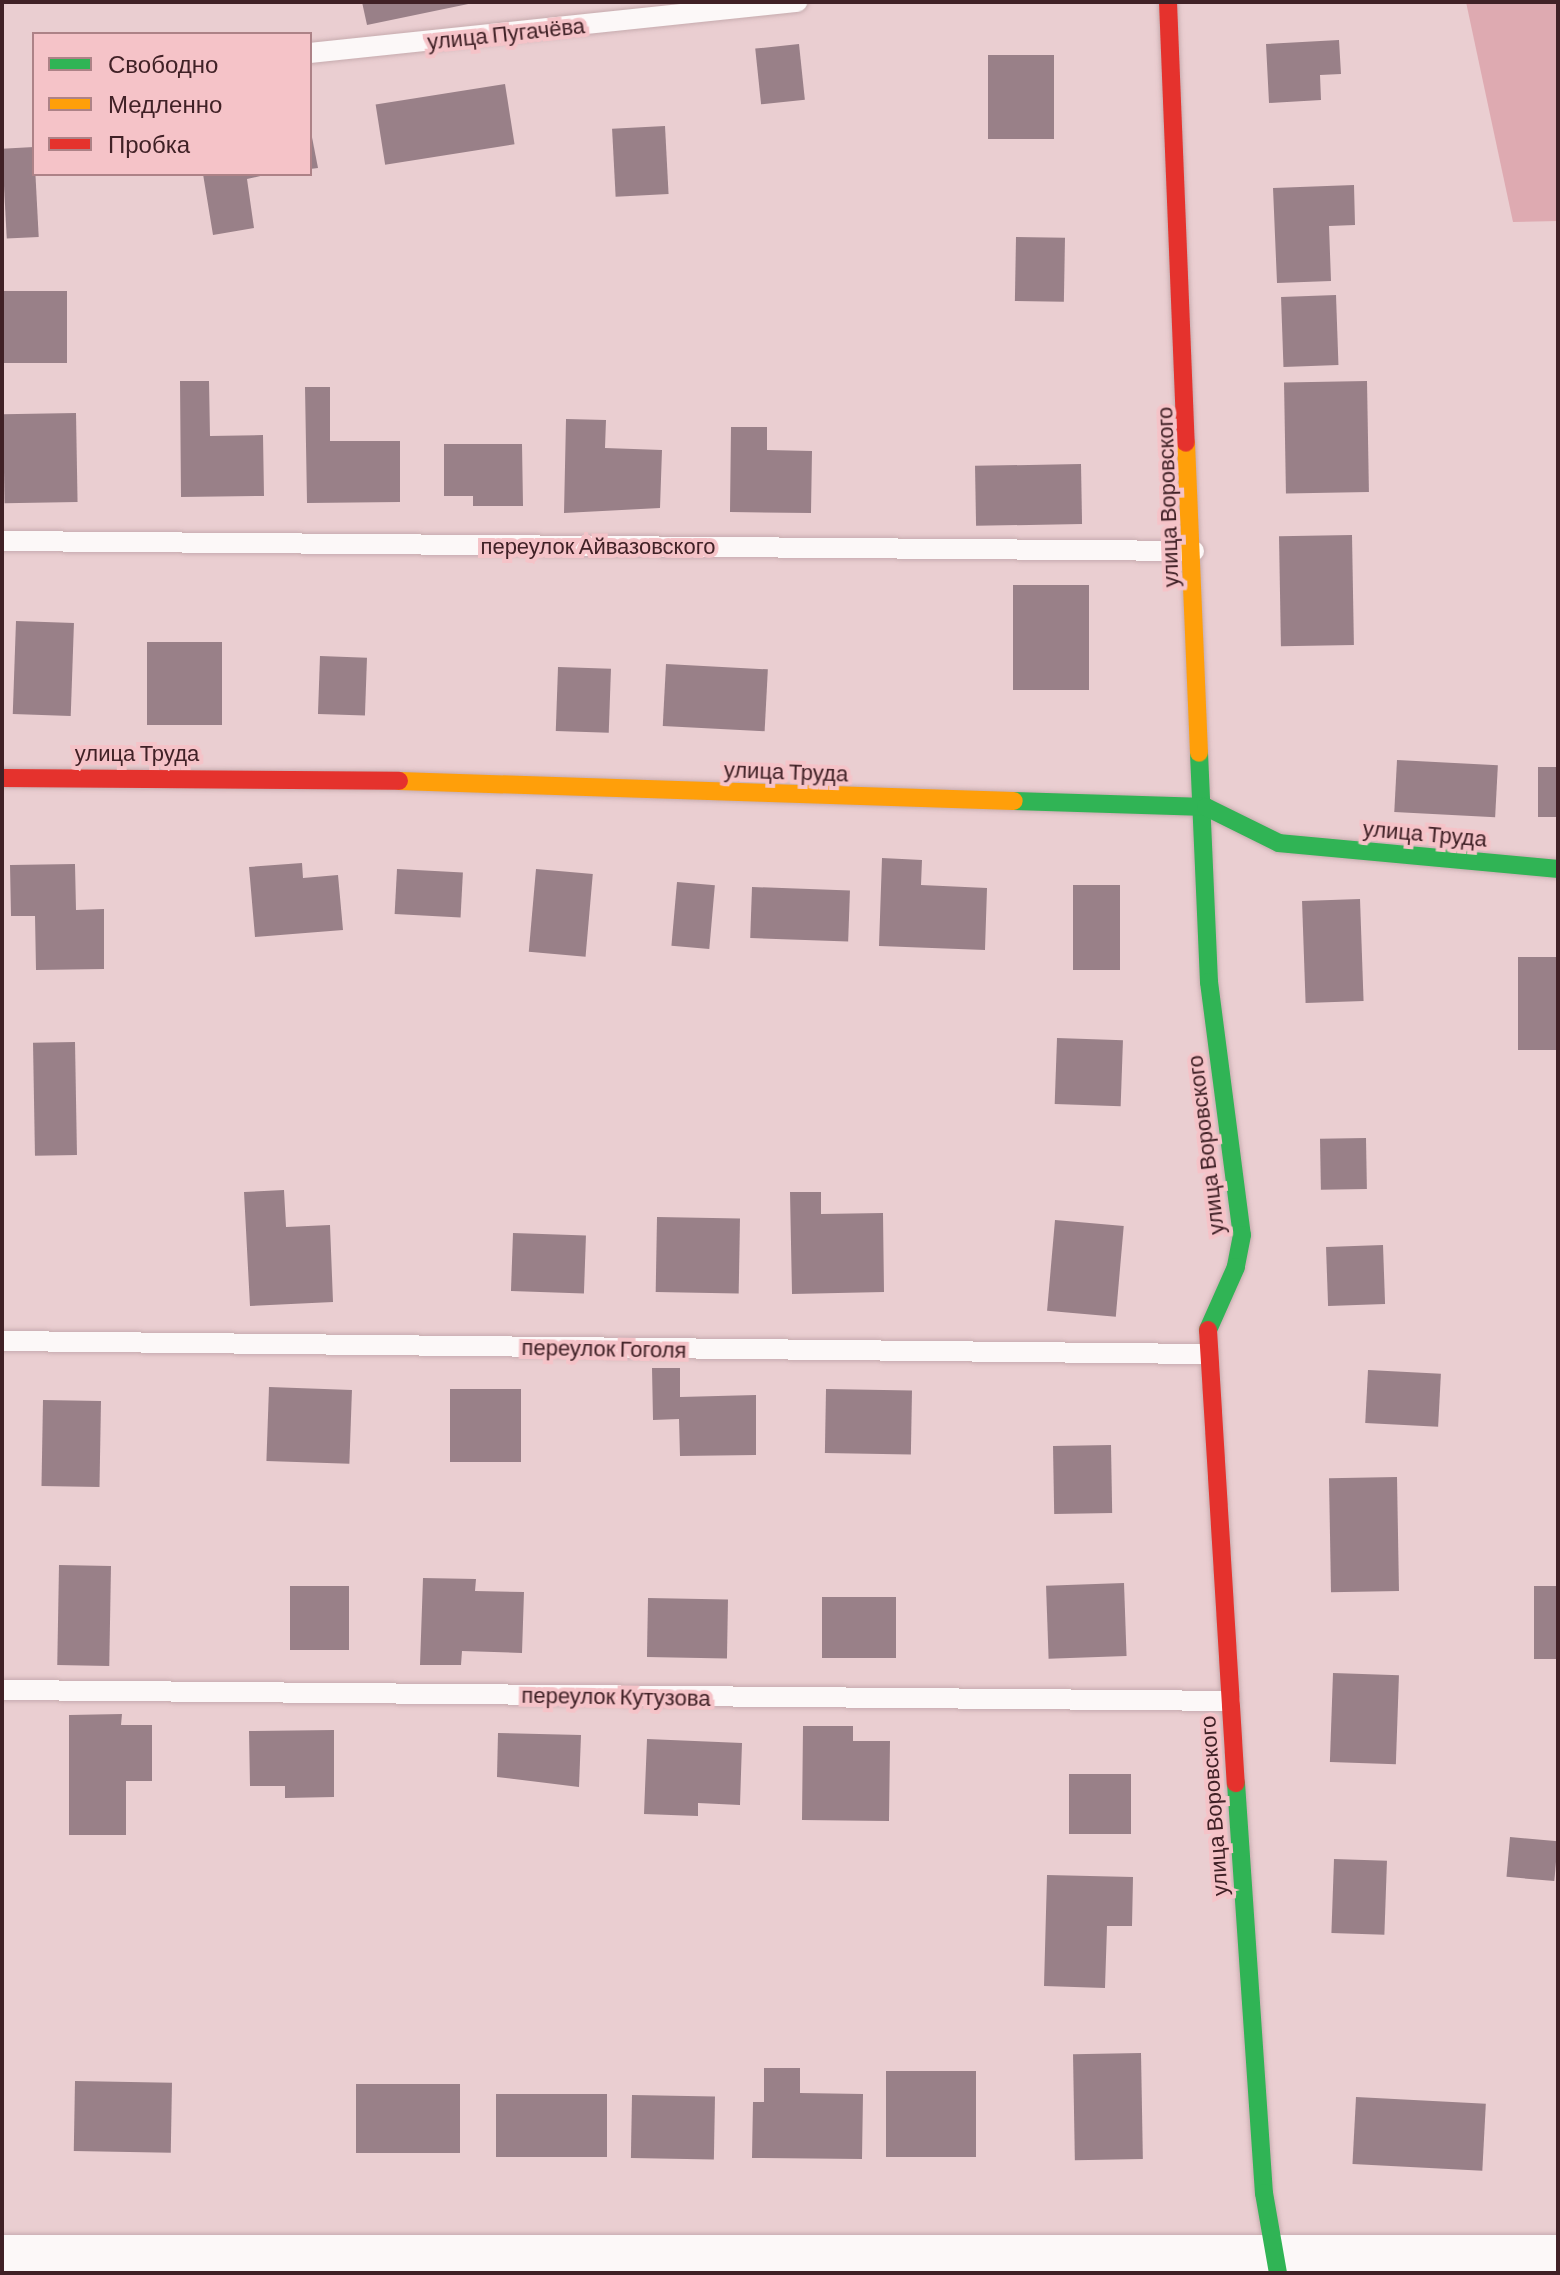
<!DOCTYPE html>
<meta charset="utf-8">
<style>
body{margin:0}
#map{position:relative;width:1560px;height:2275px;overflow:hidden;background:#eaced1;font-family:Barlow,sans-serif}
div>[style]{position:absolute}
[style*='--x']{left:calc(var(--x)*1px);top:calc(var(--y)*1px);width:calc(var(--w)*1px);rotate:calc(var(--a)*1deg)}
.green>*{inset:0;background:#deaab1}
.building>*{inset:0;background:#998088;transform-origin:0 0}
.roads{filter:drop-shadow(0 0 2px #c6abae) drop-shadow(0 0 2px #c6abae)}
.lane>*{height:20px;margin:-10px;padding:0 10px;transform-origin:10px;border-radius:10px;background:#fcf8f8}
.street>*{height:38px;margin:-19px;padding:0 19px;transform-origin:19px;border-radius:19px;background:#fcf8f8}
.fast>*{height:18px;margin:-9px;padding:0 9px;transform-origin:9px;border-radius:9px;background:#30b455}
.slow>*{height:18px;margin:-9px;padding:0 9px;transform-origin:9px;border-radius:9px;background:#ff9f0a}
.jam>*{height:18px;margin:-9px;padding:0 9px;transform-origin:9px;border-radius:9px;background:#e5322d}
span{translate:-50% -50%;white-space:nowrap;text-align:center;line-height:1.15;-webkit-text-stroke:8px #f5c3c8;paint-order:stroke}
.street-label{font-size:22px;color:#402126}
.frame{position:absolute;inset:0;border:4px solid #402126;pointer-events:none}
.legend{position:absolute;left:32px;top:32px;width:280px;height:144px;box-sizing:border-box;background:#f5c3c8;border:2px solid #ad8287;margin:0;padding:10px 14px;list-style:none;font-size:24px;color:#402126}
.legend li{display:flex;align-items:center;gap:16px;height:40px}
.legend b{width:40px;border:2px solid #ad8287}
</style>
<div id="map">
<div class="green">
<i style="clip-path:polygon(1466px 2px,1558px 2px,1558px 221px,1513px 222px)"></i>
</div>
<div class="building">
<i style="clip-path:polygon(362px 2px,472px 2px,473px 3px,367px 25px)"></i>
<i style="clip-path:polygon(1339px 40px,1341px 74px,1320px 75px,1321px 100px,1269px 103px,1266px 44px)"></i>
<i style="left:799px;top:44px;width:56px;height:44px;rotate:84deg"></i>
<i style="left:988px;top:55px;width:66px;height:84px"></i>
<i style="left:505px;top:84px;width:61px;height:131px;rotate:81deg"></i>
<i style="left:665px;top:126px;width:68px;height:53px;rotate:87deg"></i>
<i style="clip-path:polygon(310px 127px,318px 168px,310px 169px)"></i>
<i style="left:34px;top:147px;width:90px;height:32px;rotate:87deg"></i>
<i style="clip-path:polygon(203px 174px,269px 174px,247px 179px,254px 228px,213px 235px)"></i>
<i style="clip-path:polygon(1354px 185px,1355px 225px,1329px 226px,1331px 281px,1277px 283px,1273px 188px)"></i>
<i style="left:1016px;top:237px;width:49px;height:64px;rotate:1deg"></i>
<i style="left:2px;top:291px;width:65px;height:72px"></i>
<i style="left:1336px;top:295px;width:70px;height:55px;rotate:88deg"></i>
<i style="clip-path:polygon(180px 381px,209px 381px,210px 436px,263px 435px,264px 496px,181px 497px)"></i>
<i style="left:1367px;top:381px;width:111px;height:83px;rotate:89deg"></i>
<i style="clip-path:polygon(305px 387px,330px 387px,330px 441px,400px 441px,400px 502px,307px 503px)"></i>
<i style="left:76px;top:413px;width:89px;height:73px;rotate:89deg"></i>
<i style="clip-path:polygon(566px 419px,606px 420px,605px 448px,662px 450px,660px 508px,564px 513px)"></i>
<i style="clip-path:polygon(731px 427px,767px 427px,767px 450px,812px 451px,811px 513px,730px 512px)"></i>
<i style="clip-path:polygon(444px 444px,522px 444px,523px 506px,473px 506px,473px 496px,444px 496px)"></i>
<i style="left:1081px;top:464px;width:60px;height:106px;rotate:89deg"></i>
<i style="left:1352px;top:535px;width:110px;height:73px;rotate:89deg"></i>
<i style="left:1013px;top:585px;width:76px;height:105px"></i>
<i style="left:16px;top:621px;width:58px;height:93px;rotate:2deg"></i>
<i style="left:147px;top:642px;width:75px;height:83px"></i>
<i style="left:320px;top:656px;width:47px;height:58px;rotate:2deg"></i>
<i style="left:666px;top:664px;width:102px;height:62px;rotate:3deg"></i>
<i style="left:558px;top:667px;width:53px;height:64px;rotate:2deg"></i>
<i style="left:1397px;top:760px;width:101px;height:52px;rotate:3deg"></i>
<i style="left:1538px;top:767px;width:20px;height:50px"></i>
<i style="clip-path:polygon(882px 858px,922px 860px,921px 885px,987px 888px,985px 950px,879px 946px)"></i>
<i style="clip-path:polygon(302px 863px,303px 878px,338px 875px,343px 930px,255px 937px,249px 867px)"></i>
<i style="clip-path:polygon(75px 864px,76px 910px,104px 909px,104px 969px,36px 970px,35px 916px,11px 916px,10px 865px)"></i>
<i style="left:397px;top:869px;width:66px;height:45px;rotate:3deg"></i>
<i style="left:536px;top:869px;width:57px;height:83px;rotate:5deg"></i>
<i style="left:677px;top:882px;width:38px;height:64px;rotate:5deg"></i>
<i style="left:1073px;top:885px;width:47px;height:85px"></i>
<i style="left:752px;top:887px;width:98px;height:51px;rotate:2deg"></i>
<i style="left:1360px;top:899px;width:102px;height:58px;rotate:88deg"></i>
<i style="left:1558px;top:957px;width:93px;height:40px;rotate:90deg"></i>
<i style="left:1057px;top:1038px;width:66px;height:66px;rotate:2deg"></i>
<i style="left:75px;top:1042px;width:113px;height:42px;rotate:89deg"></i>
<i style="left:1366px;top:1138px;width:51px;height:46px;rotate:89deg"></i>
<i style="clip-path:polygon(284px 1190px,286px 1227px,330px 1225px,333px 1302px,250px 1306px,244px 1192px)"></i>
<i style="clip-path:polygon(790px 1192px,821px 1192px,821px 1214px,883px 1213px,884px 1292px,792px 1294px)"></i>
<i style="left:657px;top:1217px;width:83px;height:75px;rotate:1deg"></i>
<i style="left:1055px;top:1220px;width:69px;height:91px;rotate:5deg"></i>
<i style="left:513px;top:1233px;width:73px;height:58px;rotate:2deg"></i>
<i style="left:1383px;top:1245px;width:59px;height:57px;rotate:88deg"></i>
<i style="clip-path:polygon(652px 1368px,680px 1368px,680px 1397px,756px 1395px,756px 1455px,680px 1456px,679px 1419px,653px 1420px)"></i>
<i style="left:1368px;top:1370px;width:73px;height:53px;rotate:3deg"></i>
<i style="left:269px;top:1387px;width:83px;height:74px;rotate:2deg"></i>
<i style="left:450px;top:1389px;width:71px;height:73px"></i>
<i style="left:826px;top:1389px;width:86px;height:64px;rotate:1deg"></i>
<i style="left:43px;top:1400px;width:58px;height:86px;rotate:1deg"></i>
<i style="left:1111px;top:1445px;width:68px;height:58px;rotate:89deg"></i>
<i style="left:1397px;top:1477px;width:114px;height:68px;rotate:89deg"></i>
<i style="left:59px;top:1565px;width:52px;height:100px;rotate:1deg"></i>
<i style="clip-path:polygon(423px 1578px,476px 1579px,475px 1591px,524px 1592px,522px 1653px,462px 1651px,461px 1665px,420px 1665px)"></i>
<i style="left:1124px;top:1583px;width:73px;height:78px;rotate:88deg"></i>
<i style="left:290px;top:1586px;width:59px;height:64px"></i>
<i style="left:1534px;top:1586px;width:24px;height:73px"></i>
<i style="left:822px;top:1597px;width:74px;height:61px"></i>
<i style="left:648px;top:1598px;width:80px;height:59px;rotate:1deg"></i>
<i style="left:1333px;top:1673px;width:66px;height:89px;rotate:2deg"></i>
<i style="clip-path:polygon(122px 1714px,121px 1725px,152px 1725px,152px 1781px,126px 1781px,126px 1835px,69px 1835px,69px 1715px)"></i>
<i style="clip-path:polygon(803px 1726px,853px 1726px,853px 1741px,890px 1741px,889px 1821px,802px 1820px)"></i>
<i style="clip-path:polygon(334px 1730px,334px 1797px,285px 1798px,285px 1786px,250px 1786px,249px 1731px)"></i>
<i style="clip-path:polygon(498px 1733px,581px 1735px,579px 1787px,497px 1777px)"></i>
<i style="clip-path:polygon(647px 1739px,742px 1743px,740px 1805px,698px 1803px,698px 1816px,644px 1814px)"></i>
<i style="left:1069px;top:1774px;width:62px;height:60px"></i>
<i style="left:1510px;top:1837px;width:48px;height:40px;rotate:5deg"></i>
<i style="left:1334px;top:1859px;width:53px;height:74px;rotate:2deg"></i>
<i style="clip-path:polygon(1047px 1875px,1133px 1877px,1132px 1926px,1107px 1926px,1105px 1988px,1044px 1986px)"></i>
<i style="left:1141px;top:2053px;width:106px;height:68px;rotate:89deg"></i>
<i style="clip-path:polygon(764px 2068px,800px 2068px,800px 2093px,863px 2094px,862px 2159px,752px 2158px,753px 2102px,764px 2102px)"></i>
<i style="left:886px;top:2071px;width:90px;height:86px"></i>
<i style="left:75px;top:2081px;width:97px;height:70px;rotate:1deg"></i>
<i style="left:460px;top:2084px;width:69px;height:104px;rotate:90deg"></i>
<i style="left:496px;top:2094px;width:111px;height:63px"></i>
<i style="left:632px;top:2095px;width:83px;height:63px;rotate:1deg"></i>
<i style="left:1356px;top:2097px;width:130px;height:67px;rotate:3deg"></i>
</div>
<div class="roads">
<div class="lane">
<i style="--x:310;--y:53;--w:490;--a:-6"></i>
<i style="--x:2;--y:541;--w:1192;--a:0.48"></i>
<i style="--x:2;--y:1341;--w:1204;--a:0.62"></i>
<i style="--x:2;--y:1690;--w:1228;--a:0.51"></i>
</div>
<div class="street">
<i style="--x:2;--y:2254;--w:1556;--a:0"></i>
</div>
<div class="fast">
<i style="--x:1199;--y:753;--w:229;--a:87.5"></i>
<i style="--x:1209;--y:982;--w:255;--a:82.6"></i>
<i style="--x:1242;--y:1235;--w:33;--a:101"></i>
<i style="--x:1236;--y:1267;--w:69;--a:114"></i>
<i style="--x:1014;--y:801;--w:192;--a:1.8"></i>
<i style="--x:1206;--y:807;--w:81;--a:26.3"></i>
<i style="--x:1279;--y:843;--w:280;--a:5.3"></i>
<i style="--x:1236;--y:1783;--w:411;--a:86.1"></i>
<i style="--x:1264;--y:2193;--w:81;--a:80.1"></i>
</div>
<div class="slow">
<i style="--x:1186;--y:443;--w:310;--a:87.6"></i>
<i style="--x:399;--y:781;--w:615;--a:1.86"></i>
</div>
<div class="jam">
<i style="--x:1168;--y:2;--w:441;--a:87.7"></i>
<i style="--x:2;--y:778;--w:397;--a:0.4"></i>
<i style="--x:1208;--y:1330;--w:454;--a:86.5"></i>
</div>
</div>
<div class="street-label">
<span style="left:506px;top:33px;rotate:-6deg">улица Пугачёва</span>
<span style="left:1167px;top:497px;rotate:-92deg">улица Воровского</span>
<span style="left:598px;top:546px">переулок Айвазовского</span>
<span style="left:137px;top:753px">улица Труда</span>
<span style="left:786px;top:771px;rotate:2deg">улица Труда</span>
<span style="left:1425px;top:833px;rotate:5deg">улица Труда</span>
<span style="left:1205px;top:1145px;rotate:-97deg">улица Воровского</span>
<span style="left:604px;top:1348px;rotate:1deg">переулок Гоголя</span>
<span style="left:616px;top:1696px;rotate:1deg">переулок Кутузова</span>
<span style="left:1213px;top:1806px;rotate:-94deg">улица Воровского</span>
</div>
<div class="frame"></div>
<ul class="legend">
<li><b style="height:10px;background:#30b455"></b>Свободно</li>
<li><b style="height:10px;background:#ff9f0a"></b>Медленно</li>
<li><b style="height:10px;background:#e5322d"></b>Пробка</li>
</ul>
</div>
